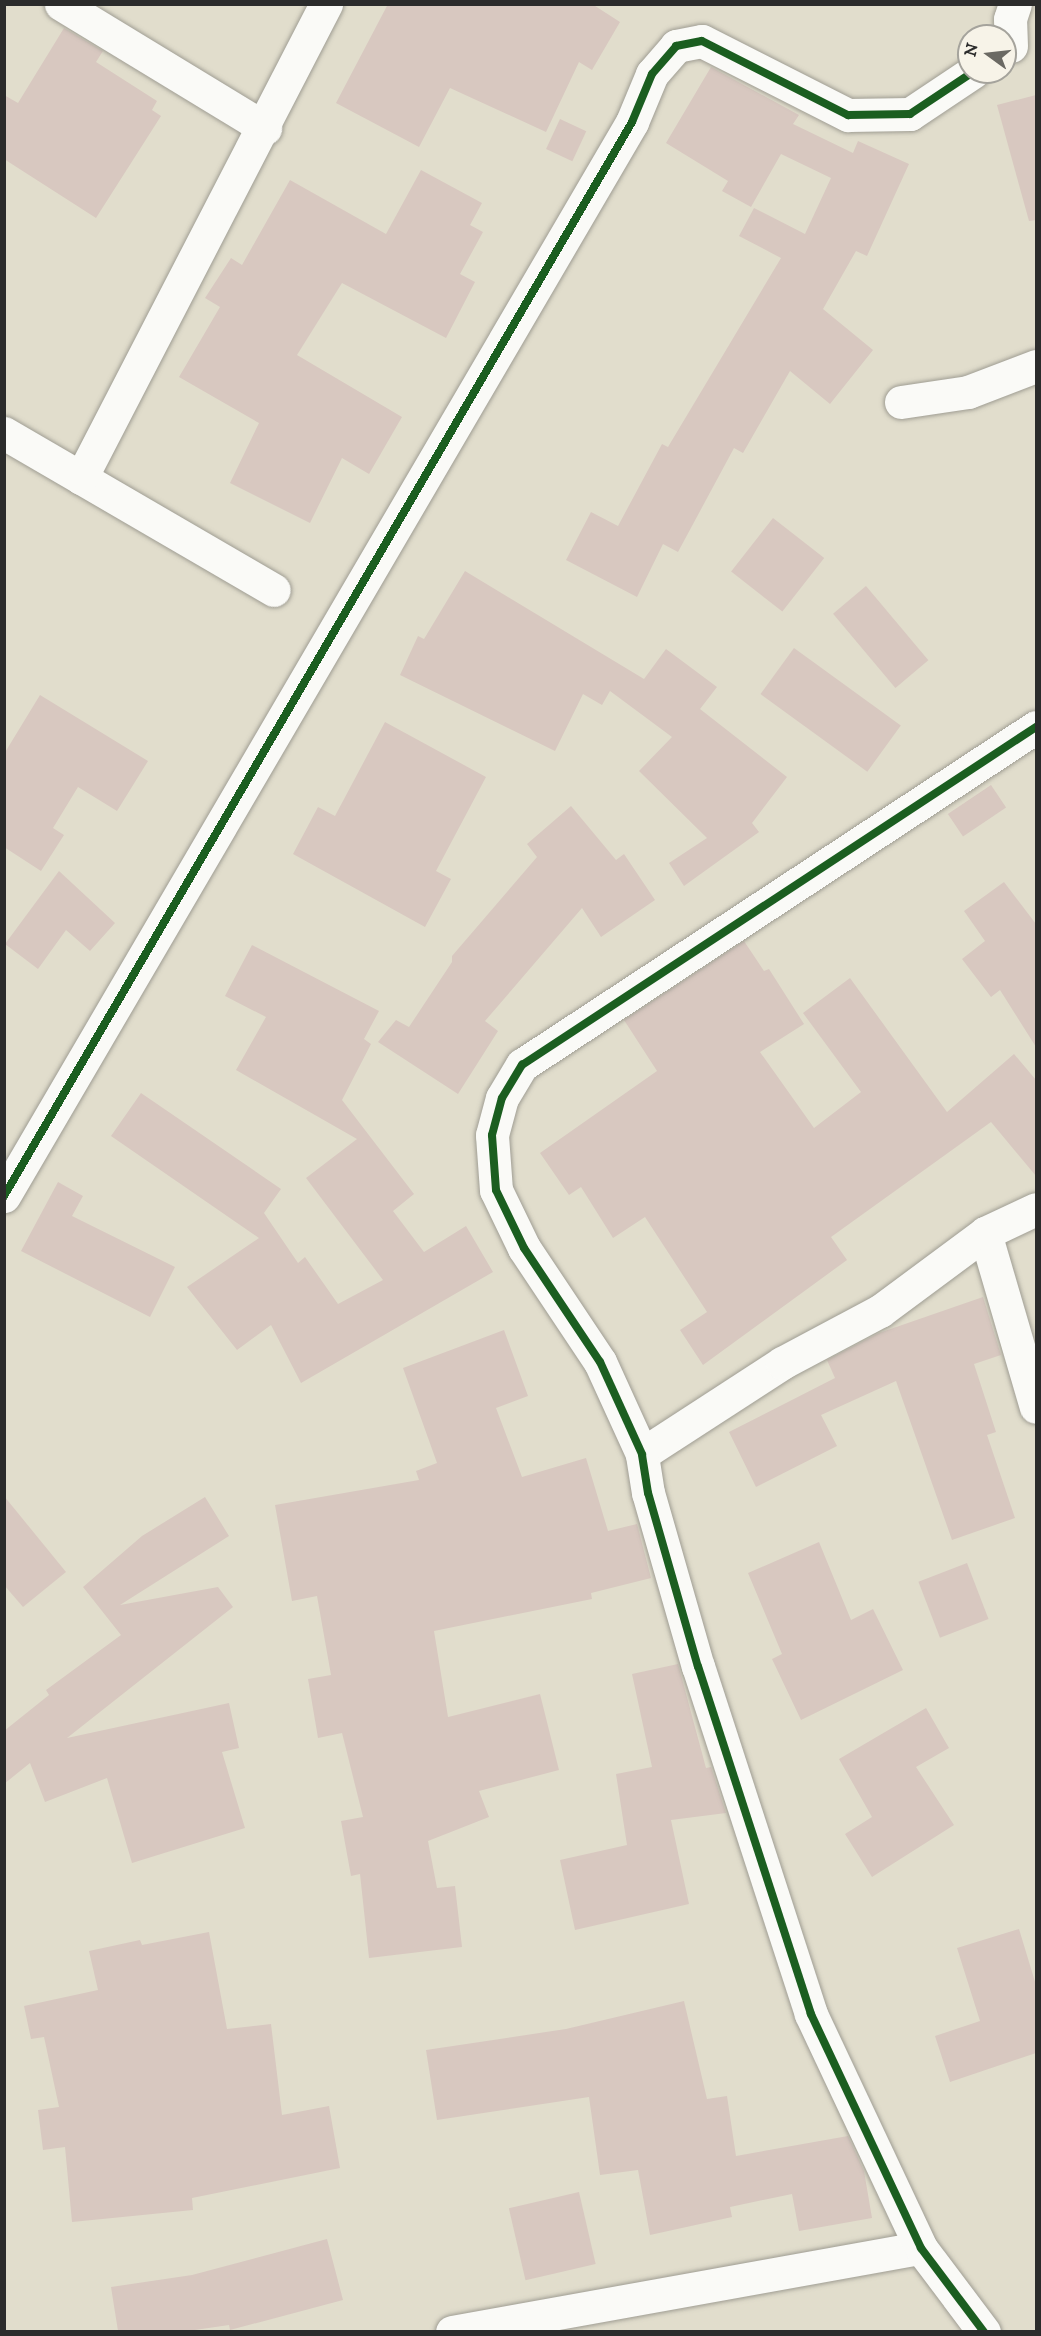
<!DOCTYPE html>
<style>
body{margin:0}
#map{position:relative;width:1041px;height:2336px;overflow:hidden;background:#e1ddcc;font-family:"IM FELL DW Pica",serif}
div>[style]{position:absolute}
[style*='--x']{left:calc(var(--x)*1px);top:calc(var(--y)*1px);width:calc(var(--w)*1px);rotate:calc(var(--a)*1deg)}
.building>*{inset:0;background:#d8c8c0;transform-origin:0 0}
.roads{filter:drop-shadow(0 0 2px #9f9d93) drop-shadow(0 0 2px #9f9d93)}
.minor>*{height:33px;margin:-16.5px;padding:0 16.5px;transform-origin:16.5px;border-radius:16.5px;background:#fafaf7}
.cycleway>*{height:8px;margin:-4px;padding:0 4px;transform-origin:4px;border-radius:4px;background:#1b5e20}
span{translate:-50% -50%;white-space:nowrap;text-align:center;line-height:1.15;-webkit-text-stroke:6px #f7f3e8;paint-order:stroke}
.frame{position:absolute;inset:0;border:6px solid #2b2b2b;pointer-events:none}
.north{position:absolute;left:957px;top:24px;width:60px;height:60px;box-sizing:border-box;background:#f7f3e8;border:2px solid #a5a39c;border-radius:50%;rotate:285deg;font-size:16px;font-weight:700;line-height:24px;text-align:center;color:#2b2b2b}
.north::after{content:'';display:block;margin:auto;width:21px;height:27px;background:#6b6963;clip-path:polygon(50% 0,100% 100%,50% 72%,0 100%)}
</style>
<div id="map">
<div class="building">
<i style="clip-path:polygon(388px 4px,592px 4px,620px 22px,592px 70px,579px 62px,546px 132px,450px 88px,419px 147px,336px 103px)"></i>
<i style="clip-path:polygon(64px 28px,103px 51px,96px 62px,157px 101px,152px 110px,161px 116px,96px 218px,4px 159px,4px 95px,18px 103px)"></i>
<i style="clip-path:polygon(711px 67px,799px 115px,793px 124px,853px 153px,858px 141px,909px 164px,867px 256px,856px 251px,823px 309px,873px 350px,830px 404px,790px 371px,743px 453px,734px 448px,678px 552px,663px 544px,637px 597px,566px 560px,591px 512px,618px 526px,662px 444px,668px 447px,781px 258px,739px 236px,754px 208px,805px 234px,831px 178px,781px 154px,751px 207px,722px 191px,728px 181px,666px 143px)"></i>
<i style="clip-path:polygon(1036px 95px,1036px 220px,1029px 221px,997px 105px)"></i>
<i style="left:560px;top:119px;width:29px;height:33px;rotate:25deg"></i>
<i style="clip-path:polygon(421px 170px,482px 203px,470px 225px,483px 232px,460px 274px,475px 282px,446px 338px,342px 283px,297px 355px,402px 417px,369px 474px,342px 458px,310px 523px,230px 483px,259px 423px,179px 377px,220px 307px,205px 298px,231px 258px,242px 265px,290px 180px,386px 234px)"></i>
<i style="left:773px;top:518px;width:65px;height:68px;rotate:38deg"></i>
<i style="clip-path:polygon(465px 571px,644px 679px,666px 649px,717px 687px,700px 709px,787px 777px,752px 823px,759px 832px,684px 886px,669px 863px,707px 838px,639px 771px,672px 737px,610px 691px,602px 705px,583px 694px,555px 751px,400px 675px,418px 636px,424px 639px)"></i>
<i style="left:866px;top:586px;width:97px;height:43px;rotate:50deg"></i>
<i style="left:794px;top:648px;width:132px;height:57px;rotate:36deg"></i>
<i style="clip-path:polygon(40px 695px,148px 761px,117px 811px,78px 787px,53px 828px,64px 835px,41px 871px,4px 847px,4px 754px)"></i>
<i style="clip-path:polygon(385px 722px,486px 777px,436px 871px,451px 879px,425px 927px,293px 854px,318px 807px,335px 816px)"></i>
<i style="left:991px;top:785px;width:27px;height:52px;rotate:56deg"></i>
<i style="clip-path:polygon(571px 806px,616px 860px,624px 854px,655px 900px,601px 937px,582px 908px,485px 1021px,498px 1031px,458px 1094px,378px 1042px,396px 1020px,409px 1027px,452px 962px,452px 956px,537px 857px,527px 844px)"></i>
<i style="clip-path:polygon(59px 871px,115px 923px,90px 951px,66px 930px,38px 969px,5px 944px)"></i>
<i style="clip-path:polygon(1004px 882px,1036px 924px,1036px 1047px,1000px 990px,991px 997px,962px 959px,985px 941px,964px 911px)"></i>
<i style="clip-path:polygon(744px 941px,764px 971px,769px 969px,804px 1024px,760px 1052px,814px 1128px,861px 1092px,803px 1013px,850px 978px,947px 1112px,1014px 1054px,1036px 1080px,1036px 1176px,991px 1122px,831px 1237px,847px 1260px,703px 1365px,680px 1330px,707px 1312px,645px 1217px,613px 1238px,581px 1187px,569px 1195px,540px 1153px,657px 1071px,624px 1020px)"></i>
<i style="clip-path:polygon(252px 945px,379px 1011px,364px 1039px,371px 1044px,342px 1100px,414px 1194px,393px 1211px,424px 1252px,466px 1226px,493px 1272px,301px 1383px,271px 1325px,237px 1350px,187px 1287px,259px 1238px,111px 1136px,141px 1093px,281px 1189px,264px 1213px,298px 1263px,305px 1257px,338px 1304px,383px 1280px,306px 1178px,357px 1139px,236px 1070px,266px 1017px,225px 996px)"></i>
<i style="clip-path:polygon(58px 1182px,83px 1196px,72px 1216px,175px 1267px,150px 1317px,21px 1251px)"></i>
<i style="clip-path:polygon(983px 1297px,1001px 1355px,974px 1364px,996px 1432px,987px 1435px,1015px 1518px,952px 1540px,896px 1381px,821px 1415px,837px 1446px,756px 1487px,729px 1432px,835px 1378px,827px 1360px,879px 1333px)"></i>
<i style="clip-path:polygon(504px 1330px,528px 1396px,496px 1408px,522px 1477px,586px 1458px,608px 1531px,637px 1524px,651px 1578px,591px 1593px,592px 1599px,434px 1631px,448px 1717px,540px 1694px,559px 1770px,479px 1791px,489px 1817px,428px 1841px,437px 1888px,455px 1886px,462px 1947px,369px 1958px,360px 1874px,351px 1876px,341px 1821px,363px 1817px,342px 1733px,318px 1738px,308px 1679px,331px 1675px,317px 1596px,292px 1601px,275px 1505px,419px 1480px,416px 1471px,437px 1463px,403px 1368px)"></i>
<i style="clip-path:polygon(4px 1496px,66px 1572px,23px 1607px,4px 1585px)"></i>
<i style="clip-path:polygon(205px 1497px,229px 1536px,120px 1605px,218px 1587px,233px 1607px,67px 1738px,229px 1703px,239px 1748px,222px 1752px,245px 1828px,132px 1863px,107px 1778px,45px 1802px,30px 1763px,4px 1784px,4px 1731px,49px 1695px,46px 1690px,121px 1635px,83px 1587px,142px 1536px)"></i>
<i style="clip-path:polygon(819px 1542px,851px 1620px,873px 1609px,903px 1670px,801px 1720px,772px 1659px,782px 1654px,748px 1573px)"></i>
<i style="left:967px;top:1563px;width:60px;height:52px;rotate:69deg"></i>
<i style="clip-path:polygon(678px 1664px,706px 1768px,711px 1767px,726px 1813px,671px 1820px,689px 1904px,575px 1930px,560px 1860px,627px 1845px,616px 1774px,652px 1767px,632px 1674px)"></i>
<i style="clip-path:polygon(926px 1708px,949px 1748px,916px 1767px,954px 1825px,872px 1877px,845px 1834px,872px 1817px,839px 1759px)"></i>
<i style="clip-path:polygon(1019px 1929px,1036px 1985px,1036px 2053px,950px 2082px,935px 2036px,980px 2021px,957px 1948px)"></i>
<i style="clip-path:polygon(209px 1932px,227px 2029px,271px 2024px,282px 2115px,329px 2106px,340px 2168px,192px 2198px,193px 2210px,72px 2222px,65px 2147px,43px 2150px,38px 2110px,59px 2107px,44px 2037px,31px 2039px,24px 2006px,98px 1990px,89px 1951px,140px 1940px,142px 1945px)"></i>
<i style="clip-path:polygon(684px 2001px,707px 2099px,727px 2096px,736px 2156px,848px 2136px,864px 2171px,872px 2218px,799px 2231px,792px 2194px,730px 2207px,732px 2217px,650px 2235px,638px 2170px,600px 2175px,589px 2097px,437px 2120px,426px 2050px,566px 2029px)"></i>
<i style="left:579px;top:2192px;width:74px;height:72px;rotate:77deg"></i>
<i style="clip-path:polygon(327px 2239px,343px 2300px,230px 2330px,229px 2325px,188px 2331px,118px 2331px,111px 2287px,192px 2275px)"></i>
</div>
<div class="roads">
<div class="minor">
<i style="--x:61;--y:4;--w:239;--a:31.3"></i>
<i style="--x:1011;--y:46;--w:27;--a:-92"></i>
<i style="--x:1010;--y:19;--w:16;--a:-72"></i>
<i style="--x:901;--y:402;--w:68;--a:-8.5"></i>
<i style="--x:968;--y:392;--w:73;--a:-20.9"></i>
<i style="--x:4;--y:433;--w:312;--a:30.2"></i>
<i style="--x:81;--y:478;--w:534;--a:-62.67"></i>
<i style="--x:4;--y:1196;--w:1244;--a:-59.68"></i>
<i style="--x:632;--y:122;--w:52;--a:-67.4"></i>
<i style="--x:652;--y:74;--w:37;--a:-49"></i>
<i style="--x:676;--y:46;--w:26;--a:-11"></i>
<i style="--x:702;--y:41;--w:164;--a:26.9"></i>
<i style="--x:848;--y:115;--w:62;--a:-0.9"></i>
<i style="--x:910;--y:114;--w:76;--a:-33.7"></i>
<i style="--x:985;--y:1233;--w:181;--a:73.7"></i>
<i style="--x:642;--y:1454;--w:167;--a:-33"></i>
<i style="--x:782;--y:1363;--w:111;--a:-28"></i>
<i style="--x:880;--y:1311;--w:131;--a:-36.6"></i>
<i style="--x:985;--y:1233;--w:56;--a:-25.2"></i>
<i style="--x:452;--y:2332;--w:476;--a:-10.2"></i>
<i style="--x:984;--y:2332;--w:105;--a:-126.9"></i>
<i style="--x:921;--y:2248;--w:259;--a:-115.2"></i>
<i style="--x:811;--y:2014;--w:365;--a:-108"></i>
<i style="--x:698;--y:1667;--w:181;--a:-106"></i>
<i style="--x:648;--y:1493;--w:39;--a:-99"></i>
<i style="--x:642;--y:1454;--w:101;--a:-114.5"></i>
<i style="--x:600;--y:1362;--w:137;--a:-123.7"></i>
<i style="--x:524;--y:1248;--w:64;--a:-115.8"></i>
<i style="--x:496;--y:1190;--w:55;--a:-94.2"></i>
<i style="--x:492;--y:1135;--w:38;--a:-75"></i>
<i style="--x:502;--y:1098;--w:39;--a:-59"></i>
<i style="--x:522;--y:1065;--w:615;--a:-33.33"></i>
</div>
</div>
<div class="cycleway">
<i style="--x:4;--y:1196;--w:1244;--a:-59.68"></i>
<i style="--x:632;--y:122;--w:52;--a:-67.4"></i>
<i style="--x:652;--y:74;--w:37;--a:-49"></i>
<i style="--x:676;--y:46;--w:26;--a:-11"></i>
<i style="--x:702;--y:41;--w:164;--a:26.9"></i>
<i style="--x:848;--y:115;--w:62;--a:-0.9"></i>
<i style="--x:910;--y:114;--w:76;--a:-33.7"></i>
<i style="--x:984;--y:2332;--w:105;--a:-126.9"></i>
<i style="--x:921;--y:2248;--w:259;--a:-115.2"></i>
<i style="--x:811;--y:2014;--w:365;--a:-108"></i>
<i style="--x:698;--y:1667;--w:181;--a:-106"></i>
<i style="--x:648;--y:1493;--w:39;--a:-99"></i>
<i style="--x:642;--y:1454;--w:101;--a:-114.5"></i>
<i style="--x:600;--y:1362;--w:137;--a:-123.7"></i>
<i style="--x:524;--y:1248;--w:64;--a:-115.8"></i>
<i style="--x:496;--y:1190;--w:55;--a:-94.2"></i>
<i style="--x:492;--y:1135;--w:38;--a:-75"></i>
<i style="--x:502;--y:1098;--w:39;--a:-59"></i>
<i style="--x:522;--y:1065;--w:615;--a:-33.33"></i>
</div>
<div class="frame"></div>
<div class="north">N</div>
</div>
